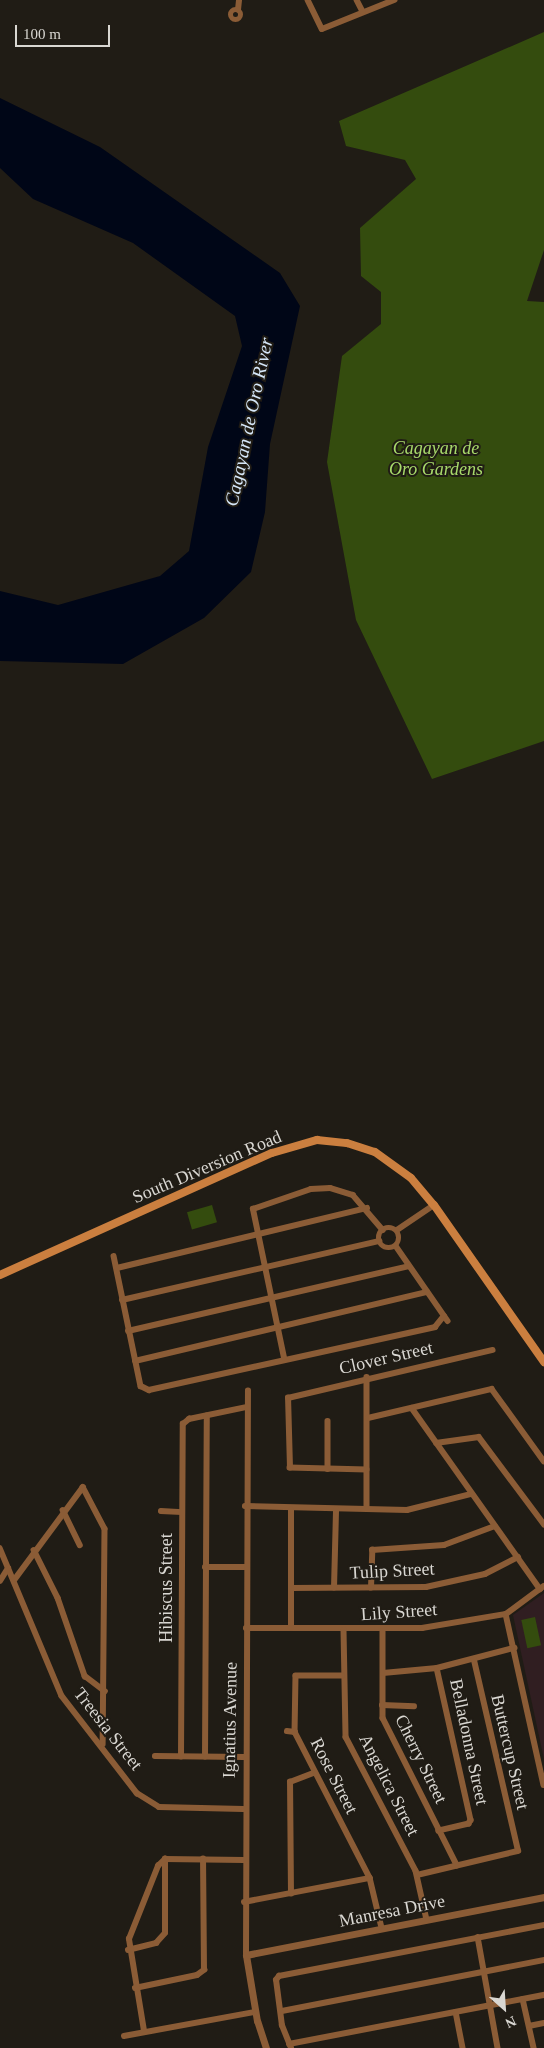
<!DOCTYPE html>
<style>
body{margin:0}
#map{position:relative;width:544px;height:2048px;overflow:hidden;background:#201c15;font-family:Georgia,serif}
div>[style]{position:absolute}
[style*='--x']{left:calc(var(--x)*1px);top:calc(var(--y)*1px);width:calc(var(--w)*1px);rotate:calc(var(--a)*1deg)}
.education>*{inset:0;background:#301e21}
.green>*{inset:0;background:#344c0e;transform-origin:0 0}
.water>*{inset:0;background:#000617}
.minor>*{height:5.5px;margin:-2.75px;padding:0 2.75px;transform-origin:2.75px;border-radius:2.75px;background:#8b5c36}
.minor>.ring{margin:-2.75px;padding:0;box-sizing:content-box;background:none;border:5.5px solid #8b5c36;border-radius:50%}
.tertiary>*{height:7px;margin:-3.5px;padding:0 3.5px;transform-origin:3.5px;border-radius:3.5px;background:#8b5c36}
.secondary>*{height:8px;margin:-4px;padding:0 4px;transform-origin:4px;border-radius:4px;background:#cb7f3f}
span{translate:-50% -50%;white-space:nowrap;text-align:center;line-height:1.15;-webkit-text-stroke:4px #201c15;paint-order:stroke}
.park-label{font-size:18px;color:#a8da6b;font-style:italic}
.street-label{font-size:18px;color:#d9d7d2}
.water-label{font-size:19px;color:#d5e6f8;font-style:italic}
.north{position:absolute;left:479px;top:1983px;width:50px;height:50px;-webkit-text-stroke:4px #201c15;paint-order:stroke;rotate:154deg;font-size:14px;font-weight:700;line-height:20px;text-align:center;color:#d9d7d2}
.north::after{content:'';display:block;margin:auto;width:18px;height:22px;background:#d9d7d2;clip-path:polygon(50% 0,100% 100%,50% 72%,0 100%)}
.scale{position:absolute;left:15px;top:25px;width:95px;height:22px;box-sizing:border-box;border:2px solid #d9d7d2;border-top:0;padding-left:6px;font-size:15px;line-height:18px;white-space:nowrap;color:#d9d7d2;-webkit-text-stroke:4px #201c15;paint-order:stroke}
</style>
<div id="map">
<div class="education">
<i style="clip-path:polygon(544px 1593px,544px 1759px,513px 1615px)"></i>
</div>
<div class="green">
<i style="clip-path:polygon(544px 32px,544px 250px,527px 301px,544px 302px,544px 741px,432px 779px,356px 620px,327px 462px,342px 356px,381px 324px,381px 292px,361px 276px,360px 228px,416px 179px,405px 160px,346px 146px,339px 121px)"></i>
<i style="left:212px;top:1205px;width:18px;height:26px;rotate:74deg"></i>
<i style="left:535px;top:1617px;width:29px;height:14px;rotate:78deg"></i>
</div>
<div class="water">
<i style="clip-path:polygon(0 98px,100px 147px,280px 273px,300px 306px,270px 444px,265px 512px,251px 572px,204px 618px,123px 664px,0 661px,0 591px,58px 605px,160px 576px,189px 551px,208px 447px,242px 346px,235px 316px,133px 243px,33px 199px,0 168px)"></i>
</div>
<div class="minor">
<i style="--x:308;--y:0;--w:32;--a:64"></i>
<i style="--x:322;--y:29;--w:78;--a:-21.9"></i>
<i style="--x:357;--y:0;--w:13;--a:63"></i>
<i class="ring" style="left:230.5px;top:9.5px;width:5.5px;height:5.5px"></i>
<i style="--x:238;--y:10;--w:10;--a:-84"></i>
<i class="ring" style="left:379px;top:1228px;width:14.5px;height:14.5px"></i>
<i style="--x:397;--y:1230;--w:45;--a:-34"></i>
<i style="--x:396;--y:1246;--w:91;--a:55.3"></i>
<i style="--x:114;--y:1256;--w:133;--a:78.3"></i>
<i style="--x:141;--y:1386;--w:9;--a:27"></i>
<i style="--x:149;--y:1390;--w:293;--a:-12.4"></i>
<i style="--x:435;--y:1327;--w:14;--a:-51"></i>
<i style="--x:117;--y:1268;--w:257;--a:-13.5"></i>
<i style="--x:122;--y:1300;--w:264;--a:-12.9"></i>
<i style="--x:128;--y:1331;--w:288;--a:-13"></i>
<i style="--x:284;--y:1358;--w:152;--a:-101.8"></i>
<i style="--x:253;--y:1209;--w:61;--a:-19"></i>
<i style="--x:311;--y:1189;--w:19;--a:-3"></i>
<i style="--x:330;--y:1188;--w:24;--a:17"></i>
<i style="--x:353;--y:1195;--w:46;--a:49.4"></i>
<i style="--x:135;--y:1361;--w:300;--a:-13.3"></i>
<i style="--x:367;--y:1377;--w:131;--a:90"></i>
<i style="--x:412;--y:1408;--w:222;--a:54.7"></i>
<i style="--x:368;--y:1418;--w:127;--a:-13.2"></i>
<i style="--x:492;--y:1389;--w:89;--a:54.2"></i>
<i style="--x:328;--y:1421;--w:48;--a:90"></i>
<i style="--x:436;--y:1443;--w:43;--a:-7.9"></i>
<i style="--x:479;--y:1437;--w:109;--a:53.2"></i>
<i style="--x:367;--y:1470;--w:77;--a:-178.5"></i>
<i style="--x:290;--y:1468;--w:70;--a:-91.6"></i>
<i style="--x:288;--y:1398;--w:210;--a:-13.2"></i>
<i style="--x:245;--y:1506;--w:162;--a:1.4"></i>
<i style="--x:407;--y:1510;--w:66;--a:-14"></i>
<i style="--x:63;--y:1510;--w:39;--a:64"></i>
<i style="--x:161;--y:1511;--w:21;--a:3"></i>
<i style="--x:0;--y:1548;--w:160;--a:67.3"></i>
<i style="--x:62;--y:1696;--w:123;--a:52.3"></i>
<i style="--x:137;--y:1793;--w:26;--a:32"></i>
<i style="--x:159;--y:1807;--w:84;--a:1.4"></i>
<i style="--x:34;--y:1550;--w:54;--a:63.4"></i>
<i style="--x:58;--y:1598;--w:83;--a:70.9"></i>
<i style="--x:85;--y:1676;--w:25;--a:37"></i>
<i style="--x:205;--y:1567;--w:41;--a:0"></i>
<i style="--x:15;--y:1579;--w:114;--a:-53.5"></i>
<i style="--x:83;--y:1487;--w:47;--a:62.4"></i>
<i style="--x:105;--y:1529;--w:215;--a:90.5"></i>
<i style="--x:0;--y:1581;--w:15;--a:-58"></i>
<i style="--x:291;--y:1588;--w:135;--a:-0.4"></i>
<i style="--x:426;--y:1587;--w:60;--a:-12.4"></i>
<i style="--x:485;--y:1574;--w:37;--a:-27"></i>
<i style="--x:334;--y:1588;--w:78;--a:-88.5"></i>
<i style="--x:371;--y:1588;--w:38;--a:-88"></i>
<i style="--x:372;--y:1550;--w:72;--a:-4"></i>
<i style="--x:444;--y:1545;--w:54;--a:-20.4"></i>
<i style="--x:506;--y:1614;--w:175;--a:77.5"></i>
<i style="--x:246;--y:1628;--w:176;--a:0"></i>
<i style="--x:422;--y:1628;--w:85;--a:-9.5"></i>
<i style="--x:506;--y:1614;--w:47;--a:-36.4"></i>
<i style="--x:291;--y:1628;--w:118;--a:-90"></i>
<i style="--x:344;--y:1630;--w:107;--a:88.9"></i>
<i style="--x:346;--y:1737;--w:151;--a:62.4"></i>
<i style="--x:416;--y:1871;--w:50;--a:77.3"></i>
<i style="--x:383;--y:1631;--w:87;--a:90"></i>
<i style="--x:383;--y:1718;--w:165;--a:63.3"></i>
<i style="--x:437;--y:1668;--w:156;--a:77.4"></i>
<i style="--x:471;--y:1820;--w:4;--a:117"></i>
<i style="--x:469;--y:1824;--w:31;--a:167"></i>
<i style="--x:383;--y:1673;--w:54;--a:-5.3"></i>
<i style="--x:437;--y:1668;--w:80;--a:-14.6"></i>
<i style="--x:342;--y:1676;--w:46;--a:180"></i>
<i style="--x:296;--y:1676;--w:56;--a:91"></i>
<i style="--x:295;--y:1732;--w:164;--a:62.8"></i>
<i style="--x:370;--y:1878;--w:51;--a:76.5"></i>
<i style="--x:382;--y:1705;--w:32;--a:2"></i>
<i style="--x:287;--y:1731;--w:8;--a:7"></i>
<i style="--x:155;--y:1756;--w:89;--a:0.6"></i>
<i style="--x:181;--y:1757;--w:333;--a:-89.7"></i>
<i style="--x:183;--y:1424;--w:8;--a:-40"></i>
<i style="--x:189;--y:1419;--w:59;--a:-11.7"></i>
<i style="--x:205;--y:1757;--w:341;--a:-89.7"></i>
<i style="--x:165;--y:1859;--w:79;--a:0.7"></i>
<i style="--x:417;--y:1875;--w:104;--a:-13.4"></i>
<i style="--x:518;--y:1851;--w:196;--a:-103"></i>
<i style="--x:291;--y:1894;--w:112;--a:-90.5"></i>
<i style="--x:290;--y:1782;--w:26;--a:-21"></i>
<i style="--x:244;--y:1902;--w:128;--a:-10.8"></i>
<i style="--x:478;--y:1937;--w:113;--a:79.8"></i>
<i style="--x:128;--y:1950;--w:29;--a:-14"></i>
<i style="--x:156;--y:1943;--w:13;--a:-48"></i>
<i style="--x:165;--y:1933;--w:74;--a:-90"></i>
<i style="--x:246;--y:1955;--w:564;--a:-89.8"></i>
<i style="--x:135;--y:1988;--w:63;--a:-11.8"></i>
<i style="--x:197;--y:1975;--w:9;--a:-36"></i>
<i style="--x:204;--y:1970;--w:111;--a:-90.5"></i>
<i style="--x:523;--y:1999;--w:50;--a:77.3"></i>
<i style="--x:282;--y:2011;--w:267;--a:-11"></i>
<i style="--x:456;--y:2012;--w:37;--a:79"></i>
<i style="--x:529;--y:2026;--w:15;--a:-11"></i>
<i style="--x:144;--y:2031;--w:93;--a:-99.3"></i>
<i style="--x:129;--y:1939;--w:79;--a:-68.3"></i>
<i style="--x:158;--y:1866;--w:10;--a:-45"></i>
<i style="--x:124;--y:2036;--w:133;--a:-10.4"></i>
<i style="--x:289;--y:2044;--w:260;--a:-10.9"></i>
<i style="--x:291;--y:2048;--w:24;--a:-112"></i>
<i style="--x:282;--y:2026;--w:46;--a:-97.4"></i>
<i style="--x:276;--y:1980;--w:5;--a:-53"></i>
<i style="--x:279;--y:1976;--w:270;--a:-10.9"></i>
</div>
<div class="tertiary">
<i style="--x:266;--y:2048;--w:28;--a:-108"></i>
<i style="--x:257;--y:2021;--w:67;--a:-99.5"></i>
<i style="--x:246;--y:1955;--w:304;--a:-11"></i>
</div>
<div class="secondary">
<i style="--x:0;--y:1275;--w:298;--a:-24.2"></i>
<i style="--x:272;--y:1153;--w:47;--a:-16.1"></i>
<i style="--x:317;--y:1140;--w:30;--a:6"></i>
<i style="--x:347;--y:1143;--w:29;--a:18"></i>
<i style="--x:375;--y:1152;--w:44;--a:35.8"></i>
<i style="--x:411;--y:1178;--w:35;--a:50"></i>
<i style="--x:434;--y:1205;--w:192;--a:55"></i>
</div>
<div class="park-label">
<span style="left:436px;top:459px">Cagayan de<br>Oro Gardens</span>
</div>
<div class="street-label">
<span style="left:207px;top:1167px;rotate:-23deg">South Diversion Road</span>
<span style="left:386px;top:1358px;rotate:-13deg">Clover Street</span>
<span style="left:392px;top:1571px;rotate:-3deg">Tulip Street</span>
<span style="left:166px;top:1588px;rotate:-90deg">Hibiscus Street</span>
<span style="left:399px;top:1612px;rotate:-4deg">Lily Street</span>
<span style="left:230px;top:1720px;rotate:-89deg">Ignatius Avenue</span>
<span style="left:108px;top:1729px;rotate:52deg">Treesia Street</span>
<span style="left:469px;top:1742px;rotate:78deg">Belladonna Street</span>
<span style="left:510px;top:1752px;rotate:77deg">Buttercup Street</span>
<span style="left:421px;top:1759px;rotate:64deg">Cherry Street</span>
<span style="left:334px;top:1776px;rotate:63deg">Rose Street</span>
<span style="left:389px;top:1785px;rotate:63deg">Angelica Street</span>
<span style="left:392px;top:1911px;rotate:-11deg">Manresa Drive</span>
</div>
<div class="water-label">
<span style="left:249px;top:422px;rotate:-78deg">Cagayan de Oro River</span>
</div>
<div class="north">N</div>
<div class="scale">100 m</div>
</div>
